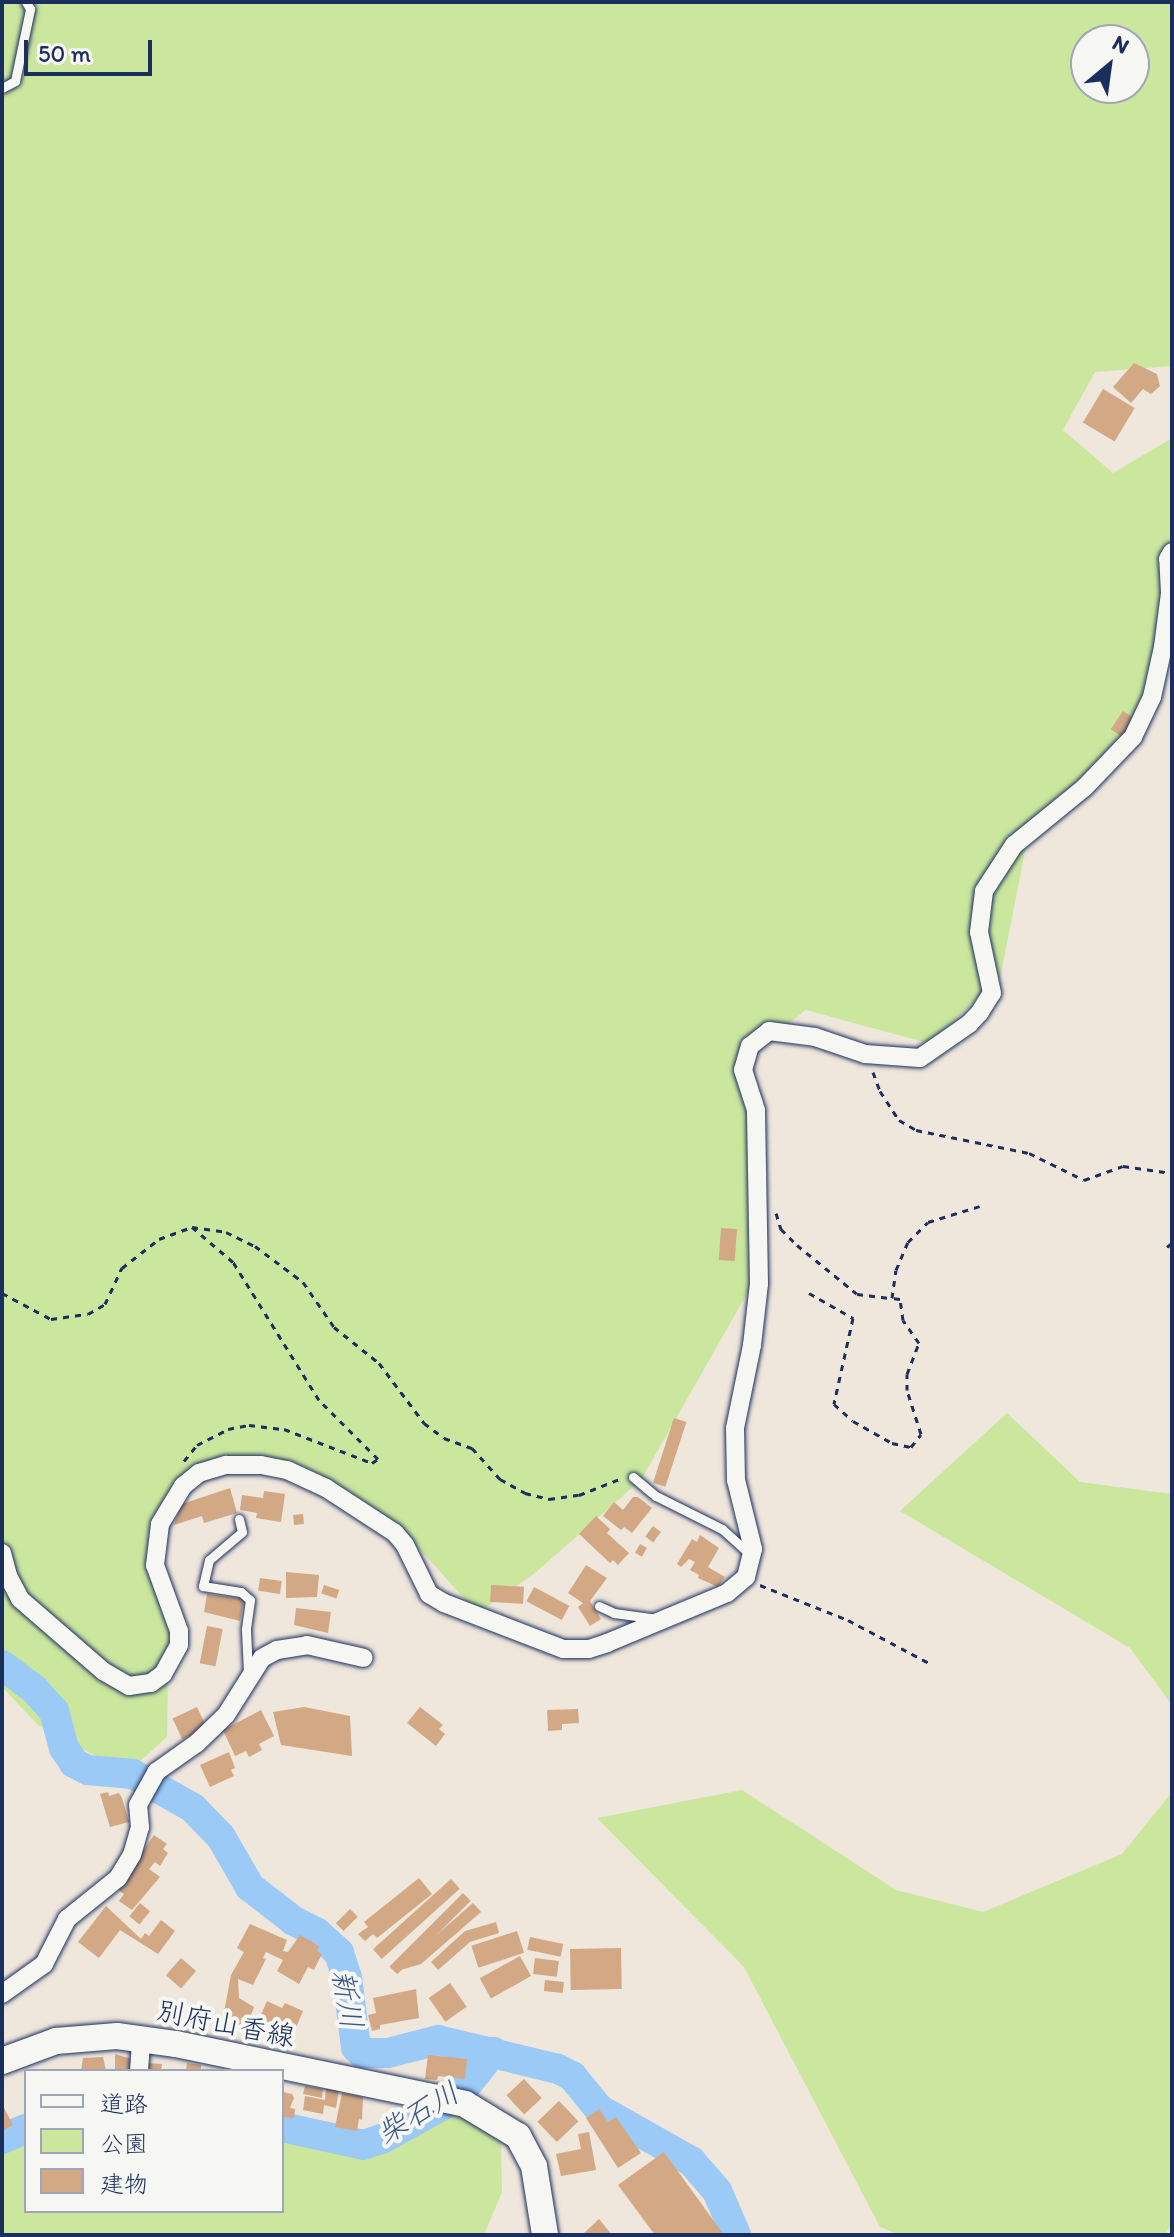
<!DOCTYPE html>
<meta charset="utf-8">
<style>
body{margin:0}
#map{position:relative;width:1174px;height:2237px;overflow:hidden;background:#efe6dc;font-family:Itim,"Klee One",sans-serif}
div>[style]{position:absolute}
[style*='--x']{left:calc(var(--x)*1px);top:calc(var(--y)*1px);width:calc(var(--w)*1px);rotate:calc(var(--a)*1deg)}
.green>*{inset:0;background:#cbe79e}
.river>*{height:30px;margin:-15px;padding:0 15px;transform-origin:15px;border-radius:15px;background:#9ccaf7}
.building>*{inset:0;background:#d3a884;transform-origin:0 0}
.path>*{height:3px;margin-top:-1.5px;transform-origin:0;background:repeating-linear-gradient(90deg,#1b2f5e 0 6px,transparent 0 12px)}
.roads{filter:drop-shadow(0 0 2px #1b2f5e) drop-shadow(0 0 2px #1b2f5e)}
.service>*{height:9px;margin:-4.5px;padding:0 4.5px;transform-origin:4.5px;border-radius:4.5px;background:#f6f6f2}
.minor>*{height:18px;margin:-9px;padding:0 9px;transform-origin:9px;border-radius:9px;background:#f6f6f2}
.secondary>*{height:26px;margin:-13px;padding:0 13px;transform-origin:13px;border-radius:13px;background:#f6f6f2}
span{translate:-50% -50%;white-space:nowrap;text-align:center;line-height:1.15;-webkit-text-stroke:8px #f6f6f2;paint-order:stroke}
.street-label{font-size:28px;color:#1b2f5e}
.water-label{font-size:30px;color:#3b5684;font-style:italic}
.frame{position:absolute;inset:0;border:4px solid #1b2f5e;pointer-events:none}
.legend{position:absolute;left:24px;top:2069px;width:260px;height:144px;box-sizing:border-box;background:#f6f6f2;border:2px solid #9ea6b7;margin:0;padding:10px 14px;list-style:none;font-size:24px;color:#1b2f5e}
.legend li{display:flex;align-items:center;gap:16px;height:40px}
.legend b{width:40px;border:2px solid #9ea6b7}
.north{position:absolute;left:1070px;top:24px;width:80px;height:80px;box-sizing:border-box;background:#f6f6f2;border:2px solid #9ea6b7;border-radius:50%;rotate:29deg;font-size:22px;font-weight:700;line-height:32px;text-align:center;color:#1b2f5e}
.north::after{content:'';display:block;margin:auto;width:28px;height:36px;background:#1b2f5e;clip-path:polygon(50% 0,100% 100%,50% 72%,0 100%)}
.scale{position:absolute;left:24px;top:40px;width:128px;height:36px;box-sizing:border-box;border:4px solid #1b2f5e;border-top:0;padding-left:10px;font-size:24px;line-height:28px;white-space:nowrap;color:#1b2f5e;-webkit-text-stroke:6px #f6f6f2;paint-order:stroke}
</style>
<div id="map">
<div class="green">
<i style="clip-path:polygon(evenodd,2px 2px,1172px 2px,1172px 366px,1095px 372px,1063px 430px,1113px 473px,1172px 438px,1172px 552px,1152px 697px,1026px 846px,1001px 974px,931px 1044px,806px 1010px,755px 1050px,749px 1109px,753px 1283px,641px 1480px,535px 1573px,482px 1610px,472px 1607px,396px 1523px,287px 1463px,199px 1466px,151px 1534px,173px 1645px,168px 1673px,167px 1737px,127px 1773px,38px 1725px,2px 1687px,2px 2px,1086px 40px,1134px 40px,1134px 88px,1086px 88px,1086px 40px)"></i>
<i style="clip-path:polygon(1007px 1413px,1080px 1482px,1172px 1494px,1172px 1705px,1130px 1648px,900px 1511px)"></i>
<i style="clip-path:polygon(742px 1790px,896px 1890px,983px 1912px,1122px 1854px,1172px 1792px,1172px 2223px,1165px 2235px,900px 2235px,880px 2227px,744px 1967px,597px 1818px)"></i>
<i style="clip-path:polygon(424px 2095px,476px 2109px,501px 2140px,502px 2192px,484px 2235px,2px 2235px,2px 2139px,26px 2125px,26px 2211px,282px 2211px,282px 2138px,354px 2145px)"></i>
</div>
<div class="river">
<i style="--x:2;--y:1665;--w:40;--a:37"></i>
<i style="--x:34;--y:1689;--w:30;--a:48"></i>
<i style="--x:54;--y:1711;--w:38;--a:75"></i>
<i style="--x:64;--y:1748;--w:18;--a:56"></i>
<i style="--x:74;--y:1763;--w:16;--a:27"></i>
<i style="--x:88;--y:1770;--w:45;--a:5.1"></i>
<i style="--x:133;--y:1774;--w:69;--a:29.5"></i>
<i style="--x:193;--y:1808;--w:40;--a:46"></i>
<i style="--x:221;--y:1837;--w:58;--a:59.9"></i>
<i style="--x:250;--y:1887;--w:56;--a:37.7"></i>
<i style="--x:294;--y:1921;--w:25;--a:27"></i>
<i style="--x:316;--y:1932;--w:31;--a:42"></i>
<i style="--x:339;--y:1953;--w:25;--a:72"></i>
<i style="--x:347;--y:1977;--w:71;--a:82.7"></i>
<i style="--x:356;--y:2047;--w:8;--a:45"></i>
<i style="--x:362;--y:2053;--w:26;--a:0"></i>
<i style="--x:388;--y:2053;--w:52;--a:-14.6"></i>
<i style="--x:438;--y:2040;--w:123;--a:13.6"></i>
<i style="--x:558;--y:2069;--w:16;--a:27"></i>
<i style="--x:572;--y:2076;--w:43;--a:50.7"></i>
<i style="--x:599;--y:2109;--w:106;--a:29.5"></i>
<i style="--x:691;--y:2161;--w:40;--a:49"></i>
<i style="--x:717;--y:2191;--w:48;--a:66.6"></i>
<i style="--x:282;--y:2127;--w:83;--a:12.5"></i>
<i style="--x:363;--y:2145;--w:20;--a:-18"></i>
<i style="--x:382;--y:2139;--w:86;--a:-29.2"></i>
<i style="--x:457;--y:2097;--w:58;--a:-51.3"></i>
<i style="--x:2;--y:2139;--w:26;--a:-23"></i>
</div>
<div class="building">
<i style="clip-path:polygon(1134px 363px,1157px 374px,1160px 386px,1151px 394px,1143px 389px,1131px 403px,1113px 387px)"></i>
<i style="left:1103px;top:389px;width:37px;height:39px;rotate:31deg"></i>
<i style="left:1123px;top:711px;width:14px;height:22px;rotate:34deg"></i>
<i style="left:721px;top:1228px;width:16px;height:32px;rotate:4deg"></i>
<i style="left:674px;top:1418px;width:13px;height:68px;rotate:18deg"></i>
<i style="clip-path:polygon(230px 1488px,237px 1513px,204px 1523px,202px 1516px,174px 1525px,182px 1504px)"></i>
<i style="clip-path:polygon(264px 1491px,285px 1494px,281px 1522px,256px 1518px,257px 1513px,240px 1510px,242px 1495px,263px 1498px)"></i>
<i style="clip-path:polygon(633px 1497px,638px 1497px,652px 1508px,632px 1533px,624px 1527px,621px 1530px,603px 1516px,614px 1502px,623px 1510px)"></i>
<i style="left:303px;top:1514px;width:10px;height:10px;rotate:84deg"></i>
<i style="clip-path:polygon(596px 1516px,610px 1529px,607px 1533px,629px 1553px,618px 1565px,613px 1560px,610px 1563px,579px 1534px)"></i>
<i style="left:653px;top:1526px;width:10px;height:13px;rotate:37deg"></i>
<i style="clip-path:polygon(700px 1535px,719px 1548px,708px 1567px,725px 1577px,718px 1587px,698px 1578px,699px 1575px,690px 1570px,695px 1562px,689px 1559px,681px 1567px,677px 1564px,692px 1539px,697px 1542px)"></i>
<i style="left:640px;top:1544px;width:8px;height:10px;rotate:30deg"></i>
<i style="clip-path:polygon(586px 1565px,607px 1578px,590px 1601px,601px 1619px,590px 1626px,578px 1607px,583px 1603px,568px 1593px)"></i>
<i style="clip-path:polygon(286px 1572px,319px 1575px,317px 1597px,286px 1598px)"></i>
<i style="left:260px;top:1578px;width:22px;height:13px;rotate:8deg"></i>
<i style="left:324px;top:1585px;width:16px;height:9px;rotate:18deg"></i>
<i style="left:491px;top:1585px;width:33px;height:17px;rotate:3deg"></i>
<i style="left:534px;top:1587px;width:40px;height:16px;rotate:28deg"></i>
<i style="clip-path:polygon(207px 1594px,244px 1599px,240px 1621px,204px 1612px)"></i>
<i style="clip-path:polygon(296px 1608px,331px 1612px,328px 1633px,294px 1625px)"></i>
<i style="left:207px;top:1626px;width:16px;height:38px;rotate:11deg"></i>
<i style="left:197px;top:1707px;width:23px;height:27px;rotate:65deg"></i>
<i style="clip-path:polygon(304px 1707px,350px 1716px,352px 1756px,281px 1745px,273px 1712px)"></i>
<i style="clip-path:polygon(420px 1707px,443px 1725px,439px 1729px,445px 1734px,436px 1746px,407px 1723px)"></i>
<i style="clip-path:polygon(578px 1709px,579px 1723px,562px 1724px,562px 1730px,548px 1731px,547px 1710px)"></i>
<i style="clip-path:polygon(261px 1710px,274px 1736px,259px 1744px,262px 1750px,249px 1757px,246px 1751px,235px 1756px,223px 1730px)"></i>
<i style="clip-path:polygon(229px 1752px,235px 1768px,231px 1770px,234px 1776px,210px 1787px,200px 1765px)"></i>
<i style="clip-path:polygon(108px 1792px,109px 1796px,119px 1793px,122px 1798px,129px 1822px,110px 1827px,100px 1794px)"></i>
<i style="clip-path:polygon(154px 1835px,167px 1844px,163px 1849px,168px 1853px,160px 1866px,155px 1862px,149px 1869px,160px 1877px,132px 1910px,119px 1901px,124px 1894px,117px 1889px)"></i>
<i style="clip-path:polygon(419px 1878px,432px 1894px,377px 1938px,373px 1934px,365px 1941px,358px 1934px,368px 1927px,364px 1922px)"></i>
<i style="left:451px;top:1879px;width:13px;height:105px;rotate:48deg"></i>
<i style="left:463px;top:1893px;width:11px;height:104px;rotate:45deg"></i>
<i style="left:140px;top:1903px;width:13px;height:17px;rotate:39deg"></i>
<i style="clip-path:polygon(473px 1903px,481px 1912px,421px 1964px,394px 1972px)"></i>
<i style="clip-path:polygon(106px 1906px,141px 1939px,145px 1933px,149px 1936px,161px 1920px,175px 1931px,158px 1954px,120px 1930px,99px 1958px,78px 1942px)"></i>
<i style="left:350px;top:1909px;width:11px;height:20px;rotate:45deg"></i>
<i style="clip-path:polygon(496px 1922px,499px 1933px,470px 1942px,438px 1970px,431px 1962px,465px 1931px)"></i>
<i style="clip-path:polygon(250px 1924px,287px 1940px,283px 1951px,288px 1952px,300px 1935px,319px 1946px,317px 1951px,322px 1954px,314px 1970px,308px 1967px,299px 1984px,277px 1971px,283px 1960px,266px 1952px,263px 1958px,266px 1959px,253px 1985px,238px 1979px,239px 1998px,254px 2007px,244px 2033px,222px 2023px,231px 1975px,244px 1952px,237px 1948px)"></i>
<i style="left:517px;top:1931px;width:23px;height:48px;rotate:72deg"></i>
<i style="left:530px;top:1937px;width:34px;height:13px;rotate:12deg"></i>
<i style="left:621px;top:1948px;width:41px;height:51px;rotate:89deg"></i>
<i style="left:520px;top:1956px;width:23px;height:46px;rotate:61deg"></i>
<i style="left:181px;top:1958px;width:20px;height:23px;rotate:41deg"></i>
<i style="left:535px;top:1958px;width:24px;height:16px;rotate:7deg"></i>
<i style="left:545px;top:1980px;width:19px;height:11px;rotate:6deg"></i>
<i style="left:450px;top:1983px;width:29px;height:26px;rotate:55deg"></i>
<i style="clip-path:polygon(416px 1989px,419px 2018px,380px 2025px,380px 2029px,372px 2031px,368px 2015px,376px 2013px,373px 1998px)"></i>
<i style="clip-path:polygon(267px 2001px,282px 2008px,285px 2003px,303px 2011px,292px 2037px,256px 2026px)"></i>
<i style="clip-path:polygon(115px 2054px,135px 2060px,135px 2071px,115px 2071px)"></i>
<i style="clip-path:polygon(428px 2055px,467px 2059px,465px 2079px,438px 2076px,437px 2080px,425px 2079px)"></i>
<i style="clip-path:polygon(103px 2057px,106px 2071px,81px 2071px,83px 2058px)"></i>
<i style="clip-path:polygon(146px 2063px,162px 2064px,161px 2071px,145px 2071px)"></i>
<i style="clip-path:polygon(187px 2063px,201px 2065px,201px 2071px,186px 2071px)"></i>
<i style="left:524px;top:2079px;width:26px;height:24px;rotate:47deg"></i>
<i style="clip-path:polygon(305px 2086px,323px 2089px,322px 2098px,303px 2094px)"></i>
<i style="clip-path:polygon(326px 2087px,339px 2089px,336px 2108px,324px 2105px,323px 2114px,303px 2110px,305px 2096px,325px 2100px)"></i>
<i style="clip-path:polygon(283px 2092px,292px 2094px,294px 2098px,290px 2108px,295px 2109px,294px 2118px,282px 2117px)"></i>
<i style="clip-path:polygon(342px 2093px,363px 2097px,362px 2120px,359px 2119px,357px 2131px,335px 2127px)"></i>
<i style="left:559px;top:2101px;width:28px;height:30px;rotate:46deg"></i>
<i style="clip-path:polygon(2px 2104px,13px 2125px,2px 2131px)"></i>
<i style="clip-path:polygon(599px 2109px,608px 2122px,616px 2117px,641px 2153px,618px 2168px,586px 2118px)"></i>
<i style="clip-path:polygon(589px 2132px,596px 2170px,561px 2176px,556px 2154px,581px 2149px,578px 2134px)"></i>
<i style="clip-path:polygon(664px 2152px,724px 2235px,655px 2235px,618px 2185px)"></i>
<i style="clip-path:polygon(599px 2219px,612px 2235px,582px 2235px)"></i>
</div>
<div class="path">
<i style="--x:873;--y:1072;--w:20;--a:70"></i>
<i style="--x:880;--y:1091;--w:35;--a:57"></i>
<i style="--x:899;--y:1120;--w:20;--a:30"></i>
<i style="--x:916;--y:1130;--w:115;--a:11.5"></i>
<i style="--x:1029;--y:1153;--w:61;--a:26.1"></i>
<i style="--x:1084;--y:1180;--w:41;--a:-19.7"></i>
<i style="--x:1123;--y:1166;--w:49;--a:8.1"></i>
<i style="--x:776;--y:1213;--w:17;--a:73"></i>
<i style="--x:781;--y:1229;--w:23;--a:45"></i>
<i style="--x:797;--y:1245;--w:77;--a:39.2"></i>
<i style="--x:857;--y:1294;--w:35;--a:7"></i>
<i style="--x:892;--y:1298;--w:28;--a:-82"></i>
<i style="--x:896;--y:1270;--w:30;--a:-67"></i>
<i style="--x:908;--y:1242;--w:28;--a:-45"></i>
<i style="--x:928;--y:1222;--w:54;--a:-17.1"></i>
<i style="--x:1167;--y:1247;--w:6;--a:-39"></i>
<i style="--x:2;--y:1293;--w:55;--a:28"></i>
<i style="--x:51;--y:1319;--w:37;--a:-8"></i>
<i style="--x:88;--y:1314;--w:20;--a:-30"></i>
<i style="--x:105;--y:1304;--w:40;--a:-65"></i>
<i style="--x:122;--y:1268;--w:47;--a:-38.1"></i>
<i style="--x:159;--y:1239;--w:35;--a:-20"></i>
<i style="--x:192;--y:1227;--w:34;--a:8"></i>
<i style="--x:226;--y:1232;--w:32;--a:26"></i>
<i style="--x:255;--y:1246;--w:60;--a:36.9"></i>
<i style="--x:303;--y:1282;--w:55;--a:55.4"></i>
<i style="--x:334;--y:1327;--w:58;--a:38.7"></i>
<i style="--x:379;--y:1363;--w:75;--a:53.1"></i>
<i style="--x:424;--y:1423;--w:25;--a:37"></i>
<i style="--x:444;--y:1438;--w:30;--a:20"></i>
<i style="--x:472;--y:1448;--w:42;--a:47.9"></i>
<i style="--x:500;--y:1479;--w:29;--a:29"></i>
<i style="--x:525;--y:1493;--w:25;--a:14"></i>
<i style="--x:549;--y:1499;--w:30;--a:-8"></i>
<i style="--x:579;--y:1495;--w:46;--a:-21.6"></i>
<i style="--x:809;--y:1293;--w:51;--a:29.6"></i>
<i style="--x:853;--y:1318;--w:88;--a:102.5"></i>
<i style="--x:834;--y:1404;--w:25;--a:42"></i>
<i style="--x:853;--y:1421;--w:45;--a:29.4"></i>
<i style="--x:892;--y:1443;--w:19;--a:12"></i>
<i style="--x:911;--y:1447;--w:16;--a:-52"></i>
<i style="--x:921;--y:1434;--w:46;--a:-107.7"></i>
<i style="--x:907;--y:1390;--w:16;--a:-90"></i>
<i style="--x:907;--y:1374;--w:33;--a:-69"></i>
<i style="--x:919;--y:1343;--w:28;--a:-125"></i>
<i style="--x:903;--y:1320;--w:21;--a:-98"></i>
<i style="--x:900;--y:1299;--w:8;--a:-173"></i>
<i style="--x:184;--y:1461;--w:21;--a:-51"></i>
<i style="--x:197;--y:1445;--w:35;--a:-27"></i>
<i style="--x:228;--y:1429;--w:21;--a:-11"></i>
<i style="--x:249;--y:1425;--w:35;--a:7"></i>
<i style="--x:284;--y:1429;--w:94;--a:21.1"></i>
<i style="--x:372;--y:1463;--w:7;--a:-34"></i>
<i style="--x:378;--y:1459;--w:83;--a:-135"></i>
<i style="--x:319;--y:1400;--w:163;--a:-121.9"></i>
<i style="--x:233;--y:1262;--w:54;--a:-139.5"></i>
<i style="--x:760;--y:1585;--w:95;--a:21.7"></i>
<i style="--x:848;--y:1620;--w:92;--a:28"></i>
</div>
<div class="roads">
<div class="service">
<i style="--x:2;--y:88;--w:15;--a:-28"></i>
<i style="--x:15;--y:81;--w:74;--a:-78.2"></i>
<i style="--x:30;--y:9;--w:8;--a:-120"></i>
<i style="--x:633;--y:1477;--w:30;--a:40"></i>
<i style="--x:656;--y:1496;--w:74;--a:26.6"></i>
<i style="--x:722;--y:1529;--w:38;--a:42"></i>
<i style="--x:239;--y:1519;--w:13;--a:77"></i>
<i style="--x:242;--y:1532;--w:43;--a:139.7"></i>
<i style="--x:209;--y:1560;--w:27;--a:103"></i>
<i style="--x:203;--y:1586;--w:38;--a:9"></i>
<i style="--x:241;--y:1592;--w:12;--a:42"></i>
<i style="--x:250;--y:1600;--w:30;--a:98"></i>
<i style="--x:246;--y:1630;--w:43;--a:87.3"></i>
<i style="--x:599;--y:1606;--w:17;--a:25"></i>
<i style="--x:614;--y:1613;--w:44;--a:7.8"></i>
</div>
<div class="minor">
<i style="--x:2;--y:1553;--w:24;--a:75"></i>
<i style="--x:8;--y:1576;--w:26;--a:62"></i>
<i style="--x:20;--y:1599;--w:110;--a:40.9"></i>
<i style="--x:103;--y:1671;--w:30;--a:30"></i>
<i style="--x:129;--y:1686;--w:22;--a:-8"></i>
<i style="--x:151;--y:1683;--w:15;--a:-37"></i>
<i style="--x:163;--y:1674;--w:33;--a:-61"></i>
<i style="--x:179;--y:1645;--w:14;--a:-90"></i>
<i style="--x:179;--y:1631;--w:70;--a:-110"></i>
<i style="--x:155;--y:1565;--w:41;--a:-83"></i>
<i style="--x:160;--y:1524;--w:44;--a:-58.8"></i>
<i style="--x:183;--y:1486;--w:21;--a:-39"></i>
<i style="--x:199;--y:1473;--w:28;--a:-17"></i>
<i style="--x:226;--y:1465;--w:35;--a:0"></i>
<i style="--x:261;--y:1465;--w:26;--a:11"></i>
<i style="--x:287;--y:1470;--w:43;--a:24.8"></i>
<i style="--x:326;--y:1488;--w:82;--a:33.1"></i>
<i style="--x:395;--y:1533;--w:16;--a:50"></i>
<i style="--x:405;--y:1545;--w:55;--a:63.9"></i>
<i style="--x:429;--y:1594;--w:17;--a:31"></i>
<i style="--x:444;--y:1603;--w:128;--a:21.1"></i>
<i style="--x:563;--y:1649;--w:26;--a:0"></i>
<i style="--x:589;--y:1649;--w:19;--a:-18"></i>
<i style="--x:607;--y:1643;--w:130;--a:-22.6"></i>
<i style="--x:727;--y:1593;--w:25;--a:-40"></i>
<i style="--x:746;--y:1577;--w:29;--a:-76"></i>
<i style="--x:753;--y:1549;--w:71;--a:-103.8"></i>
<i style="--x:736;--y:1480;--w:52;--a:-91.1"></i>
<i style="--x:735;--y:1428;--w:85;--a:-78.4"></i>
<i style="--x:752;--y:1345;--w:61;--a:-83.5"></i>
<i style="--x:759;--y:1284;--w:174;--a:-91"></i>
<i style="--x:756;--y:1110;--w:42;--a:-108"></i>
<i style="--x:743;--y:1070;--w:25;--a:-74"></i>
<i style="--x:750;--y:1046;--w:24;--a:-38"></i>
<i style="--x:769;--y:1031;--w:46;--a:7.4"></i>
<i style="--x:815;--y:1037;--w:53;--a:18.8"></i>
<i style="--x:865;--y:1054;--w:55;--a:4.2"></i>
<i style="--x:920;--y:1058;--w:60;--a:-34.8"></i>
<i style="--x:969;--y:1024;--w:16;--a:-47"></i>
<i style="--x:980;--y:1012;--w:22;--a:-58"></i>
<i style="--x:992;--y:993;--w:62;--a:-102"></i>
<i style="--x:979;--y:932;--w:41;--a:-83"></i>
<i style="--x:984;--y:891;--w:55;--a:-56.9"></i>
<i style="--x:1014;--y:845;--w:90;--a:-39.2"></i>
<i style="--x:1084;--y:788;--w:71;--a:-46.1"></i>
<i style="--x:1133;--y:737;--w:44;--a:-64.6"></i>
<i style="--x:1152;--y:697;--w:51;--a:-77.6"></i>
<i style="--x:1163;--y:647;--w:54;--a:-82.6"></i>
<i style="--x:1170;--y:593;--w:34;--a:-93"></i>
<i style="--x:1168;--y:559;--w:8;--a:-60"></i>
<i style="--x:2;--y:1994;--w:52;--a:-35.5"></i>
<i style="--x:44;--y:1964;--w:51;--a:-62.9"></i>
<i style="--x:67;--y:1919;--w:65;--a:-38.8"></i>
<i style="--x:118;--y:1878;--w:27;--a:-59"></i>
<i style="--x:132;--y:1855;--w:29;--a:-74"></i>
<i style="--x:140;--y:1827;--w:22;--a:-95"></i>
<i style="--x:138;--y:1805;--w:38;--a:-61"></i>
<i style="--x:156;--y:1772;--w:50;--a:-35.3"></i>
<i style="--x:197;--y:1743;--w:40;--a:-44"></i>
<i style="--x:226;--y:1715;--w:67;--a:-57.7"></i>
<i style="--x:262;--y:1658;--w:17;--a:-28"></i>
<i style="--x:277;--y:1650;--w:30;--a:-9"></i>
<i style="--x:307;--y:1645;--w:58;--a:12.8"></i>
<i style="--x:139;--y:2071;--w:32;--a:-86"></i>
</div>
<div class="secondary">
<i style="--x:2;--y:2061;--w:58;--a:-20.3"></i>
<i style="--x:56;--y:2041;--w:61;--a:-4.7"></i>
<i style="--x:117;--y:2036;--w:60;--a:7.7"></i>
<i style="--x:176;--y:2044;--w:295;--a:11.7"></i>
<i style="--x:465;--y:2104;--w:62;--a:31.1"></i>
<i style="--x:518;--y:2136;--w:34;--a:62"></i>
<i style="--x:534;--y:2166;--w:70;--a:80.9"></i>
</div>
</div>
<div class="street-label">
<span style="left:226px;top:2023px;rotate:11deg">別府山香線</span>
</div>
<div class="water-label">
<span style="left:347px;top:1999px;rotate:80deg">新川</span>
<span style="left:418px;top:2113px;rotate:-31deg">柴石川</span>
</div>
<div class="frame"></div>
<ul class="legend">
<li><b style="height:10px;background:#f6f6f2"></b>道路</li>
<li><b style="height:22px;background:#cbe79e"></b>公園</li>
<li><b style="height:22px;background:#d3a884"></b>建物</li>
</ul>
<div class="north">N</div>
<div class="scale">50 m</div>
</div>
